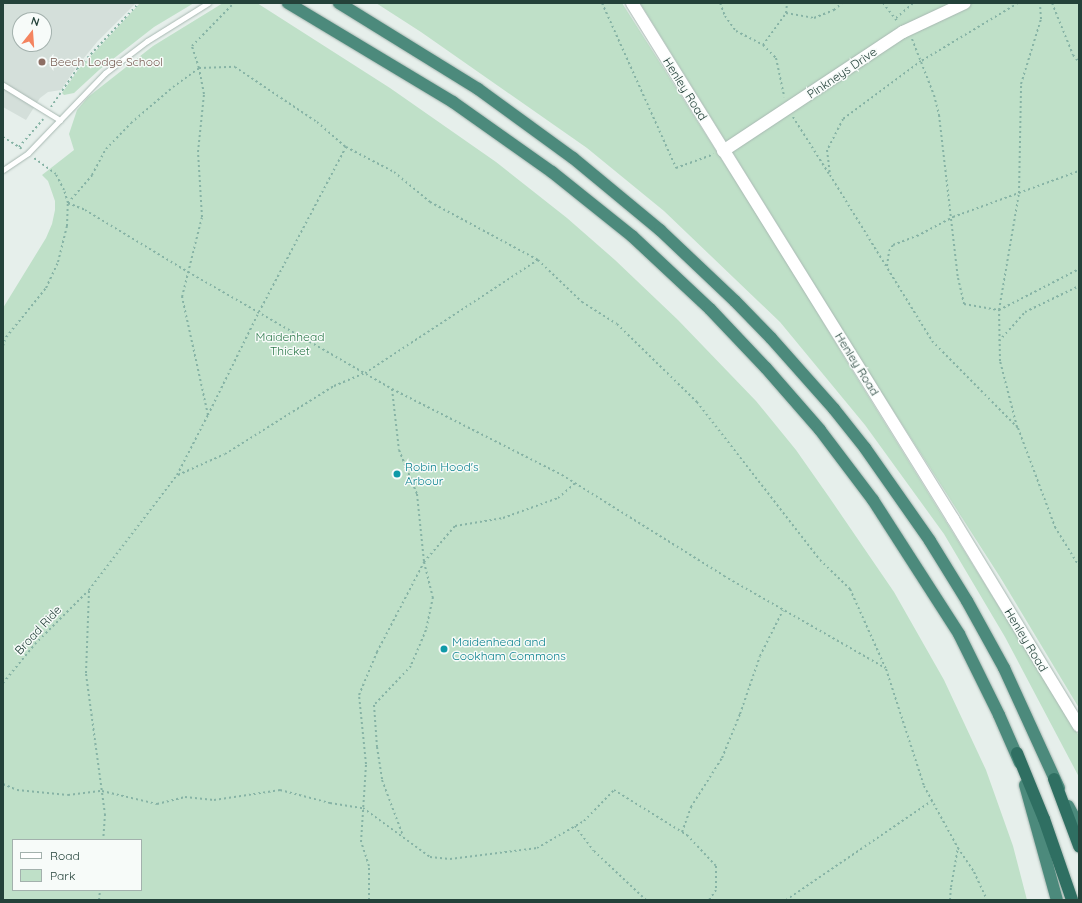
<!DOCTYPE html>
<style>
body{margin:0}
#map{position:relative;width:1082px;height:903px;overflow:hidden;background:#e6efeb;font-family:Quicksand,sans-serif}
div>[style]{position:absolute}
[style*='--x']{left:calc(var(--x)*1px);top:calc(var(--y)*1px);width:calc(var(--w)*1px);rotate:calc(var(--a)*1deg)}
.built>*{inset:0;background:#d4dfda}
.green>*{inset:0;background:#bfe0c8}
.path>*{height:2px;margin-top:-1px;transform-origin:0;background:repeating-linear-gradient(90deg,#86b3a5 0 2px,transparent 0 5px)}
.roads{filter:drop-shadow(0 0 1px #a8b8b2) drop-shadow(0 0 1px #a8b8b2)}
.service>*{height:5px;margin:-2.5px;padding:0 2.5px;transform-origin:2.5px;border-radius:2.5px;background:#fff}
.tertiary>*{height:12px;margin:-6px;padding:0 6px;transform-origin:6px;border-radius:6px;background:#fff}
.trunk>*{height:12px;margin:-6px;padding:0 6px;transform-origin:6px;border-radius:6px;background:#4c8a7c}
.motorway>*{height:12px;margin:-6px;padding:0 6px;transform-origin:6px;border-radius:6px;background:#2f6f62}
.dots>*{width:11px;height:11px;translate:-50% -50%;box-sizing:border-box;border:2px solid #f7fbf9;border-radius:50%}
span{translate:-50% -50%;white-space:nowrap;text-align:center;line-height:1.15;-webkit-text-stroke:3px #f7fbf9;paint-order:stroke}
.education-label{font-size:12px;color:#785e54}
.left{translate:0 -50%;text-align:left}
.street-label{font-size:12px;color:#24423a}
.park-label{font-size:12px;color:#2d7a4b}
.culture-label{font-size:12px;color:#0d838f}
.frame{position:absolute;inset:0;border:4px solid #24423a;pointer-events:none}
.legend{position:absolute;left:12px;top:839px;width:130px;height:52px;box-sizing:border-box;background:#f7fbf9;border:1px solid #a3b1ad;margin:0;padding:5px 7px;list-style:none;font-size:12px;color:#24423a}
.legend li{display:flex;align-items:center;gap:8px;height:20px}
.legend b{width:20px;border:1px solid #a3b1ad}
.north{position:absolute;left:12px;top:12px;width:40px;height:40px;box-sizing:border-box;background:#f7fbf9;border:1px solid #a3b1ad;border-radius:50%;rotate:17deg;font-size:11px;font-weight:700;line-height:16px;text-align:center;color:#24423a}
.north::after{content:'';display:block;margin:auto;width:14px;height:18px;background:#f4845f;clip-path:polygon(50% 0,100% 100%,50% 72%,0 100%)}
</style>
<div id="map">
<div class="built">
<i style="clip-path:polygon(evenodd,3px 3px,136px 3px,97px 42px,75px 69px,61px 90px,48px 92px,40px 98px,26px 120px,3px 107px,3px 3px,20px 20px,44px 20px,44px 44px,20px 44px,20px 20px)"></i>
</div>
<div class="green">
<i style="clip-path:polygon(140px 3px,194px 3px,154px 27px,99px 70px,74px 93px,64px 95px,62px 93px,78px 70px)"></i>
<i style="clip-path:polygon(evenodd,223px 3px,257px 3px,390px 88px,496px 162px,567px 218px,615px 260px,678px 320px,756px 401px,796px 450px,829px 497px,894px 592px,944px 680px,986px 770px,1013px 846px,1027px 900px,3px 900px,3px 308px,46px 238px,52px 224px,55px 210px,55px 201px,48px 181px,42px 175px,74px 150px,69px 134px,77px 110px,88px 97px,153px 46px,223px 3px,13px 840px,141px 840px,141px 890px,13px 890px,13px 840px)"></i>
<i style="clip-path:polygon(376px 3px,622px 3px,782px 254px,849px 365px,1079px 736px,1079px 777px,1005px 637px,944px 534px,865px 425px,780px 322px,664px 211px,587px 148px,421px 32px)"></i>
<i style="clip-path:polygon(640px 3px,1079px 3px,1079px 708px,1000px 577px,880px 390px)"></i>
</div>
<div class="path">
<i style="--x:602;--y:3;--w:181;--a:65.8"></i>
<i style="--x:676;--y:168;--w:40;--a:-20.2"></i>
<i style="--x:720;--y:3;--w:14;--a:69"></i>
<i style="--x:725;--y:16;--w:19;--a:54"></i>
<i style="--x:736;--y:31;--w:30;--a:27"></i>
<i style="--x:763;--y:45;--w:18;--a:45"></i>
<i style="--x:776;--y:58;--w:40;--a:78"></i>
<i style="--x:883;--y:3;--w:24;--a:52"></i>
<i style="--x:1018;--y:3;--w:113;--a:149.1"></i>
<i style="--x:921;--y:61;--w:97;--a:143.4"></i>
<i style="--x:843;--y:119;--w:35;--a:117"></i>
<i style="--x:827;--y:150;--w:25;--a:83"></i>
<i style="--x:830;--y:175;--w:195;--a:58.4"></i>
<i style="--x:932;--y:341;--w:122;--a:45.3"></i>
<i style="--x:1018;--y:428;--w:106;--a:69.5"></i>
<i style="--x:1055;--y:527;--w:46;--a:58.4"></i>
<i style="--x:1052;--y:3;--w:56;--a:68"></i>
<i style="--x:1073;--y:55;--w:9;--a:49"></i>
<i style="--x:786;--y:13;--w:28;--a:10"></i>
<i style="--x:814;--y:18;--w:22;--a:-22"></i>
<i style="--x:834;--y:10;--w:11;--a:-41"></i>
<i style="--x:896;--y:18;--w:23;--a:-41"></i>
<i style="--x:912;--y:39;--w:60;--a:68.6"></i>
<i style="--x:934;--y:95;--w:21;--a:76"></i>
<i style="--x:939;--y:115;--w:164;--a:83.4"></i>
<i style="--x:958;--y:278;--w:27;--a:77"></i>
<i style="--x:964;--y:304;--w:36;--a:10"></i>
<i style="--x:999;--y:310;--w:90;--a:-27.1"></i>
<i style="--x:763;--y:45;--w:39;--a:-54"></i>
<i style="--x:786;--y:13;--w:10;--a:-84"></i>
<i style="--x:51;--y:107;--w:46;--a:-55.6"></i>
<i style="--x:77;--y:69;--w:91;--a:-46.8"></i>
<i style="--x:793;--y:117;--w:67;--a:57.7"></i>
<i style="--x:3;--y:137;--w:22;--a:32"></i>
<i style="--x:19;--y:147;--w:37;--a:-49"></i>
<i style="--x:68;--y:203;--w:37;--a:-49"></i>
<i style="--x:92;--y:175;--w:30;--a:-62"></i>
<i style="--x:106;--y:149;--w:36;--a:-46"></i>
<i style="--x:131;--y:123;--w:55;--a:-40.6"></i>
<i style="--x:173;--y:87;--w:32;--a:-36"></i>
<i style="--x:199;--y:68;--w:36;--a:-2"></i>
<i style="--x:235;--y:67;--w:99;--a:33.9"></i>
<i style="--x:317;--y:122;--w:38;--a:41"></i>
<i style="--x:346;--y:147;--w:54;--a:27.5"></i>
<i style="--x:394;--y:172;--w:47;--a:39.8"></i>
<i style="--x:430;--y:202;--w:123;--a:28.2"></i>
<i style="--x:538;--y:260;--w:61;--a:43.7"></i>
<i style="--x:582;--y:302;--w:41;--a:32.2"></i>
<i style="--x:617;--y:324;--w:112;--a:44.3"></i>
<i style="--x:697;--y:402;--w:200;--a:52.1"></i>
<i style="--x:820;--y:560;--w:42;--a:44"></i>
<i style="--x:850;--y:589;--w:88;--a:65.8"></i>
<i style="--x:886;--y:669;--w:123;--a:72"></i>
<i style="--x:924;--y:786;--w:71;--a:61.3"></i>
<i style="--x:958;--y:848;--w:29;--a:56"></i>
<i style="--x:974;--y:872;--w:31;--a:65"></i>
<i style="--x:68;--y:203;--w:18;--a:22"></i>
<i style="--x:85;--y:210;--w:120;--a:31"></i>
<i style="--x:188;--y:272;--w:235;--a:29.8"></i>
<i style="--x:392;--y:389;--w:191;--a:26.8"></i>
<i style="--x:562;--y:475;--w:191;--a:31.9"></i>
<i style="--x:724;--y:576;--w:185;--a:29.7"></i>
<i style="--x:887;--y:266;--w:15;--a:-82"></i>
<i style="--x:889;--y:251;--w:7;--a:-56"></i>
<i style="--x:893;--y:245;--w:26;--a:-21"></i>
<i style="--x:917;--y:236;--w:41;--a:-27.8"></i>
<i style="--x:953;--y:217;--w:134;--a:-20.1"></i>
<i style="--x:3;--y:341;--w:68;--a:-50.9"></i>
<i style="--x:46;--y:288;--w:29;--a:-65"></i>
<i style="--x:58;--y:262;--w:37;--a:-76"></i>
<i style="--x:67;--y:226;--w:23;--a:-88"></i>
<i style="--x:68;--y:203;--w:14;--a:-107"></i>
<i style="--x:64;--y:190;--w:18;--a:-117"></i>
<i style="--x:56;--y:174;--w:27;--a:-144"></i>
<i style="--x:999;--y:341;--w:39;--a:-48"></i>
<i style="--x:1025;--y:312;--w:60;--a:-25.7"></i>
<i style="--x:3;--y:346;--w:6;--a:-72"></i>
<i style="--x:392;--y:389;--w:61;--a:83.5"></i>
<i style="--x:399;--y:450;--w:48;--a:67.8"></i>
<i style="--x:417;--y:494;--w:68;--a:84.1"></i>
<i style="--x:424;--y:562;--w:36;--a:76"></i>
<i style="--x:433;--y:597;--w:34;--a:102"></i>
<i style="--x:426;--y:630;--w:39;--a:113"></i>
<i style="--x:411;--y:666;--w:54;--a:133.5"></i>
<i style="--x:374;--y:705;--w:42;--a:85.9"></i>
<i style="--x:377;--y:747;--w:33;--a:81"></i>
<i style="--x:382;--y:780;--w:60;--a:69.4"></i>
<i style="--x:208;--y:415;--w:115;--a:-63.7"></i>
<i style="--x:259;--y:312;--w:187;--a:-62.2"></i>
<i style="--x:1017;--y:427;--w:68;--a:-104.4"></i>
<i style="--x:1000;--y:361;--w:51;--a:-91.1"></i>
<i style="--x:999;--y:310;--w:119;--a:-80.3"></i>
<i style="--x:1019;--y:193;--w:109;--a:-88.9"></i>
<i style="--x:1021;--y:84;--w:68;--a:-72.9"></i>
<i style="--x:1041;--y:19;--w:16;--a:-94"></i>
<i style="--x:178;--y:475;--w:51;--a:-24.1"></i>
<i style="--x:225;--y:454;--w:128;--a:-32"></i>
<i style="--x:334;--y:386;--w:34;--a:-23"></i>
<i style="--x:365;--y:373;--w:207;--a:-33.2"></i>
<i style="--x:89;--y:591;--w:83;--a:92.1"></i>
<i style="--x:86;--y:674;--w:141;--a:82.3"></i>
<i style="--x:105;--y:814;--w:26;--a:94"></i>
<i style="--x:3;--y:683;--w:50;--a:-50.6"></i>
<i style="--x:35;--y:644;--w:76;--a:-45"></i>
<i style="--x:89;--y:590;--w:145;--a:-52.6"></i>
<i style="--x:177;--y:475;--w:68;--a:-62.7"></i>
<i style="--x:208;--y:415;--w:121;--a:-102.4"></i>
<i style="--x:182;--y:297;--w:82;--a:-76"></i>
<i style="--x:202;--y:217;--w:65;--a:-93.5"></i>
<i style="--x:198;--y:152;--w:58;--a:-84.1"></i>
<i style="--x:204;--y:94;--w:26;--a:-101"></i>
<i style="--x:199;--y:68;--w:23;--a:-108"></i>
<i style="--x:192;--y:46;--w:60;--a:-45.7"></i>
<i style="--x:3;--y:784;--w:15;--a:23"></i>
<i style="--x:17;--y:790;--w:51;--a:5.6"></i>
<i style="--x:68;--y:795;--w:34;--a:-7"></i>
<i style="--x:102;--y:791;--w:57;--a:13.3"></i>
<i style="--x:157;--y:804;--w:29;--a:-14"></i>
<i style="--x:185;--y:797;--w:29;--a:6"></i>
<i style="--x:214;--y:800;--w:67;--a:-8.6"></i>
<i style="--x:280;--y:790;--w:52;--a:14.6"></i>
<i style="--x:330;--y:803;--w:33;--a:9"></i>
<i style="--x:363;--y:808;--w:83;--a:36.2"></i>
<i style="--x:430;--y:857;--w:20;--a:6"></i>
<i style="--x:450;--y:859;--w:88;--a:-7.2"></i>
<i style="--x:537;--y:848;--w:54;--a:-29.9"></i>
<i style="--x:584;--y:821;--w:43;--a:-45.9"></i>
<i style="--x:614;--y:790;--w:86;--a:31.7"></i>
<i style="--x:687;--y:835;--w:42;--a:46.9"></i>
<i style="--x:716;--y:866;--w:24;--a:90"></i>
<i style="--x:716;--y:890;--w:12;--a:125"></i>
<i style="--x:575;--y:826;--w:31;--a:53"></i>
<i style="--x:594;--y:851;--w:71;--a:43.3"></i>
<i style="--x:682;--y:832;--w:27;--a:-70"></i>
<i style="--x:691;--y:807;--w:58;--a:-57.7"></i>
<i style="--x:722;--y:758;--w:48;--a:-67.8"></i>
<i style="--x:740;--y:714;--w:61;--a:-71"></i>
<i style="--x:760;--y:656;--w:51;--a:-63.4"></i>
<i style="--x:99;--y:900;--w:10;--a:-84"></i>
<i style="--x:369;--y:900;--w:34;--a:-90"></i>
<i style="--x:369;--y:866;--w:25;--a:-108"></i>
<i style="--x:361;--y:842;--w:78;--a:-86.3"></i>
<i style="--x:366;--y:764;--w:69;--a:-95.8"></i>
<i style="--x:359;--y:695;--w:47;--a:-67.3"></i>
<i style="--x:377;--y:652;--w:102;--a:-62.4"></i>
<i style="--x:424;--y:562;--w:48;--a:-49.3"></i>
<i style="--x:455;--y:526;--w:49;--a:-9.5"></i>
<i style="--x:503;--y:518;--w:59;--a:-20"></i>
<i style="--x:558;--y:498;--w:23;--a:-41"></i>
<i style="--x:786;--y:900;--w:178;--a:-34.2"></i>
<i style="--x:950;--y:900;--w:13;--a:-86"></i>
<i style="--x:951;--y:887;--w:40;--a:-80"></i>
</div>
<div class="roads">
<div class="service">
<i style="--x:3;--y:85;--w:67;--a:31.6"></i>
<i style="--x:3;--y:170;--w:30;--a:-34"></i>
<i style="--x:28;--y:153;--w:111;--a:-46.1"></i>
<i style="--x:105;--y:73;--w:53;--a:-37.3"></i>
<i style="--x:147;--y:41;--w:72;--a:-31.9"></i>
</div>
<div class="tertiary">
<i style="--x:632;--y:3;--w:608;--a:58.11"></i>
<i style="--x:953;--y:519;--w:242;--a:58.7"></i>
<i style="--x:723;--y:151;--w:216;--a:-33.5"></i>
<i style="--x:903;--y:32;--w:68;--a:-25.1"></i>
</div>
<div class="trunk">
<i style="--x:288;--y:3;--w:192;--a:31"></i>
<i style="--x:453;--y:102;--w:121;--a:35.3"></i>
<i style="--x:552;--y:172;--w:102;--a:38.7"></i>
<i style="--x:632;--y:236;--w:107;--a:43.1"></i>
<i style="--x:710;--y:309;--w:81;--a:46.5"></i>
<i style="--x:766;--y:368;--w:82;--a:48.9"></i>
<i style="--x:820;--y:430;--w:88;--a:52.9"></i>
<i style="--x:873;--y:500;--w:159;--a:57.3"></i>
<i style="--x:959;--y:634;--w:90;--a:63.7"></i>
<i style="--x:999;--y:715;--w:52;--a:66.4"></i>
<i style="--x:339;--y:3;--w:163;--a:31.7"></i>
<i style="--x:478;--y:89;--w:117;--a:36"></i>
<i style="--x:573;--y:158;--w:113;--a:39.6"></i>
<i style="--x:660;--y:230;--w:103;--a:43.4"></i>
<i style="--x:735;--y:301;--w:52;--a:45.8"></i>
<i style="--x:771;--y:338;--w:95;--a:48.4"></i>
<i style="--x:834;--y:409;--w:50;--a:51.5"></i>
<i style="--x:865;--y:448;--w:113;--a:55"></i>
<i style="--x:930;--y:541;--w:70;--a:58.3"></i>
<i style="--x:967;--y:601;--w:77;--a:61.1"></i>
<i style="--x:1004;--y:668;--w:132;--a:65.4"></i>
<i style="--x:1025;--y:785;--w:119;--a:74.5"></i>
<i style="--x:1068;--y:806;--w:23;--a:61"></i>
</div>
<div class="motorway">
<i style="--x:1017;--y:753;--w:71;--a:67.8"></i>
<i style="--x:1044;--y:819;--w:86;--a:70.9"></i>
<i style="--x:1054;--y:779;--w:72;--a:69.5"></i>
</div>
</div>
<div class="dots">
<i style="left:42px;top:62px;background:#8d6e63"></i>
<i style="left:397px;top:474px;background:#0f9aa8"></i>
<i style="left:444px;top:649px;background:#0f9aa8"></i>
</div>
<div class="education-label">
<span class="left" style="left:50px;top:62px">Beech Lodge School</span>
</div>
<div class="street-label">
<span style="left:842px;top:73px;rotate:-34deg">Pinkneys Drive</span>
<span style="left:685px;top:89px;rotate:58deg">Henley Road</span>
<span style="left:857px;top:364px;rotate:58deg">Henley Road</span>
<span style="left:38px;top:630px;rotate:-47deg">Broad Ride</span>
<span style="left:1026px;top:640px;rotate:59deg">Henley Road</span>
</div>
<div class="park-label">
<span style="left:290px;top:344px">Maidenhead<br>Thicket</span>
</div>
<div class="culture-label">
<span class="left" style="left:405px;top:474px">Robin Hood's<br>Arbour</span>
<span class="left" style="left:452px;top:649px">Maidenhead and<br>Cookham Commons</span>
</div>
<div class="frame"></div>
<ul class="legend">
<li><b style="height:5px;background:#fff"></b>Road</li>
<li><b style="height:11px;background:#bfe0c8"></b>Park</li>
</ul>
<div class="north">N</div>
</div>
